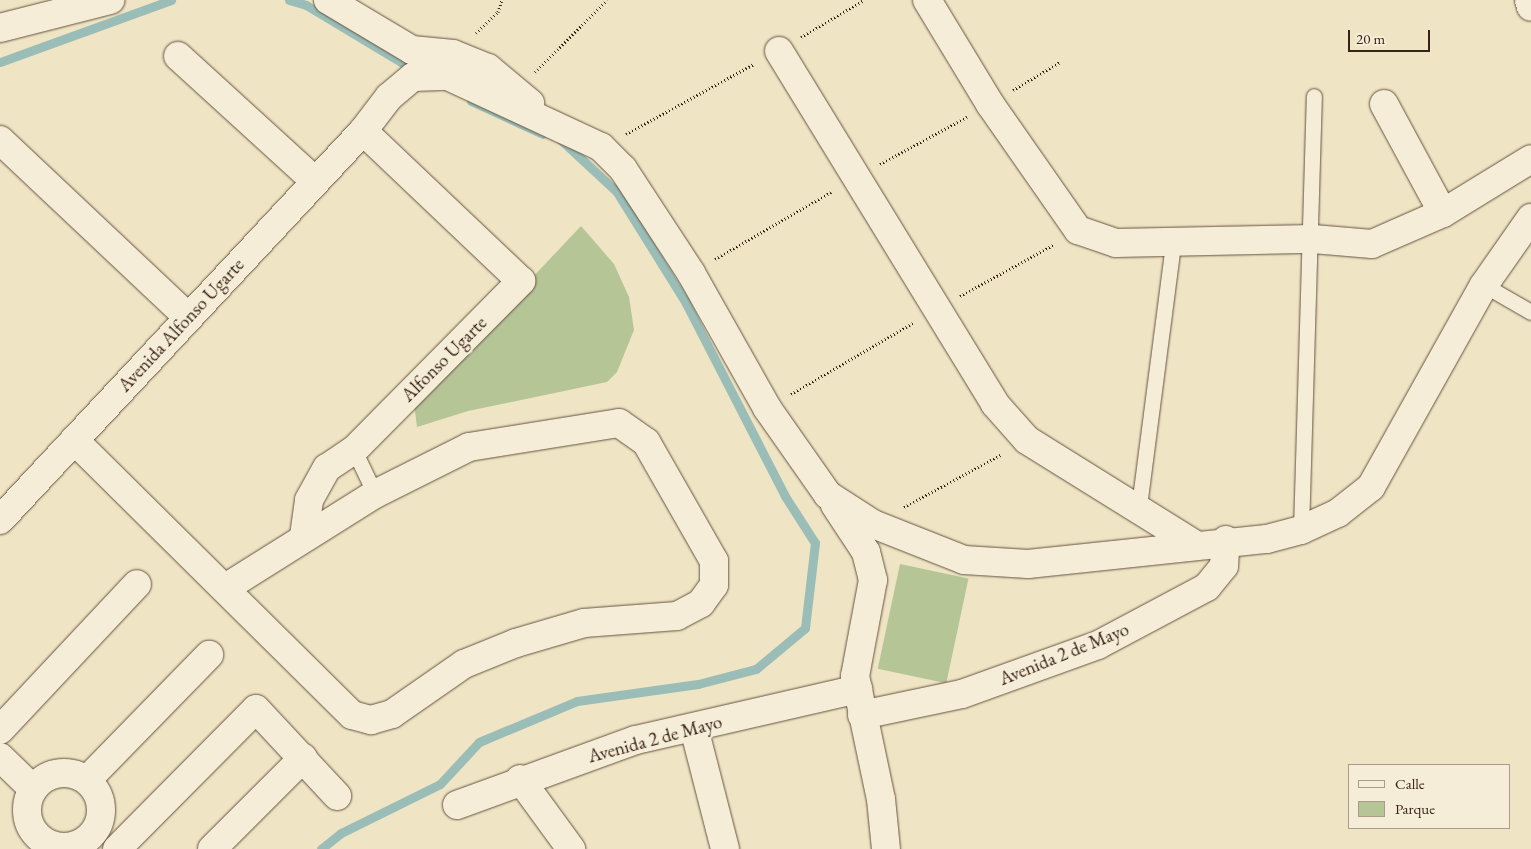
<!DOCTYPE html>
<style>
body{margin:0}
#map{position:relative;width:1531px;height:849px;overflow:hidden;background:#efe4c3;font-family:"EB Garamond",serif}
div>[style]{position:absolute}
[style*='--x']{left:calc(var(--x)*1px);top:calc(var(--y)*1px);width:calc(var(--w)*1px);rotate:calc(var(--a)*1deg)}
.green>*{inset:0;background:#b5c596;transform-origin:0 0}
.stream>*{height:9px;margin:-4.5px;padding:0 4.5px;transform-origin:4.5px;border-radius:4.5px;background:#9abeb7}
.path>*{height:3px;margin-top:-1.5px;transform-origin:0;background:repeating-linear-gradient(90deg,#382316 0 1px,transparent 0 3.5px)}
.roads{filter:drop-shadow(0 0 1px #665341) drop-shadow(0 0 1px #665341)}
.service>*{height:15px;margin:-7.5px;padding:0 7.5px;transform-origin:7.5px;border-radius:7.5px;background:#f5edd8}
.minor>*{height:28px;margin:-14px;padding:0 14px;transform-origin:14px;border-radius:14px;background:#f5edd8}
.minor>.ring{margin:-14px;padding:0;box-sizing:content-box;background:none;border:28px solid #f5edd8;border-radius:50%}
.tertiary>*{height:28px;margin:-14px;padding:0 14px;transform-origin:14px;border-radius:14px;background:#f5edd8}
span{translate:-50% -50%;white-space:nowrap;text-align:center;line-height:1.15;-webkit-text-stroke:5px #f5edd8;paint-order:stroke}
.street-label{font-size:19px;color:#382316}
.legend{position:absolute;left:1348px;top:764px;width:162px;height:65px;box-sizing:border-box;background:#f5edd8;border:1px solid #a99c8a;margin:0;padding:6px 9px;list-style:none;font-size:15px;color:#382316}
.legend li{display:flex;align-items:center;gap:10px;height:25px}
.legend b{width:25px;border:1px solid #a99c8a}
.scale{position:absolute;left:1348px;top:30px;width:82px;height:22px;box-sizing:border-box;border:2px solid #382316;border-top:0;padding-left:6px;font-size:15px;line-height:18px;white-space:nowrap;color:#382316;-webkit-text-stroke:4px #f5edd8;paint-order:stroke}
</style>
<div id="map">
<div class="green">
<i style="clip-path:polygon(581px 226px,614px 264px,629px 297px,634px 330px,617px 372px,607px 382px,468px 411px,417px 427px,414px 403px)"></i>
<i style="left:900px;top:564px;width:70px;height:107px;rotate:12deg"></i>
</div>
<div class="stream">
<i style="--x:289;--y:0;--w:18;--a:16"></i>
<i style="--x:306;--y:5;--w:128;--a:31"></i>
<i style="--x:0;--y:62;--w:182;--a:-19.9"></i>
<i style="--x:471;--y:101;--w:79;--a:24.6"></i>
<i style="--x:321;--y:849;--w:26;--a:-39"></i>
<i style="--x:341;--y:833;--w:110;--a:-26.3"></i>
<i style="--x:440;--y:784;--w:57;--a:-47.1"></i>
<i style="--x:479;--y:742;--w:106;--a:-22.7"></i>
<i style="--x:577;--y:701;--w:122;--a:-8"></i>
<i style="--x:698;--y:684;--w:60;--a:-14.5"></i>
<i style="--x:756;--y:669;--w:64;--a:-39.9"></i>
<i style="--x:805;--y:628;--w:86;--a:-83.3"></i>
<i style="--x:815;--y:543;--w:56;--a:-122.6"></i>
<i style="--x:785;--y:496;--w:217;--a:-117.2"></i>
<i style="--x:686;--y:303;--w:131;--a:-121.9"></i>
<i style="--x:617;--y:192;--w:78;--a:-137.1"></i>
</div>
<div class="path">
<i style="--x:476;--y:33;--w:30;--a:-44"></i>
<i style="--x:498;--y:12;--w:13;--a:-72"></i>
<i style="--x:801;--y:37;--w:73;--a:-30.4"></i>
<i style="--x:535;--y:72;--w:102;--a:-45"></i>
<i style="--x:1013;--y:90;--w:55;--a:-30.8"></i>
<i style="--x:626;--y:134;--w:146;--a:-28.7"></i>
<i style="--x:880;--y:164;--w:99;--a:-28.4"></i>
<i style="--x:715;--y:259;--w:136;--a:-30"></i>
<i style="--x:960;--y:296;--w:108;--a:-28.7"></i>
<i style="--x:791;--y:394;--w:141;--a:-30.2"></i>
<i style="--x:904;--y:507;--w:111;--a:-28.4"></i>
</div>
<div class="roads">
<div class="service">
<i style="--x:1484;--y:285;--w:54;--a:29.9"></i>
<i style="--x:354;--y:450;--w:49;--a:64.5"></i>
<i style="--x:1139;--y:506;--w:264;--a:-82.6"></i>
<i style="--x:1301;--y:530;--w:434;--a:-88.3"></i>
</div>
<div class="minor">
<i style="--x:328;--y:0;--w:98;--a:30.8"></i>
<i style="--x:412;--y:50;--w:41;--a:5.6"></i>
<i style="--x:453;--y:54;--w:38;--a:22"></i>
<i style="--x:488;--y:68;--w:55;--a:39.8"></i>
<i style="--x:927;--y:0;--w:122;--a:58.8"></i>
<i style="--x:990;--y:104;--w:154;--a:55.1"></i>
<i style="--x:1078;--y:230;--w:40;--a:18.9"></i>
<i style="--x:1116;--y:243;--w:197;--a:-1.2"></i>
<i style="--x:1313;--y:239;--w:59;--a:4.8"></i>
<i style="--x:1372;--y:244;--w:77;--a:-23.6"></i>
<i style="--x:1443;--y:213;--w:103;--a:-31.5"></i>
<i style="--x:1529;--y:0;--w:7;--a:74"></i>
<i style="--x:0;--y:28;--w:114;--a:-14.3"></i>
<i style="--x:779;--y:51;--w:414;--a:58.5"></i>
<i style="--x:995;--y:404;--w:48;--a:48.4"></i>
<i style="--x:1027;--y:440;--w:199;--a:31.9"></i>
<i style="--x:178;--y:56;--w:185;--a:42.4"></i>
<i style="--x:1384;--y:104;--w:124;--a:61.6"></i>
<i style="--x:0;--y:140;--w:258;--a:43.3"></i>
<i style="--x:74;--y:440;--w:391;--a:44.7"></i>
<i style="--x:352;--y:715;--w:20;--a:15"></i>
<i style="--x:371;--y:720;--w:22;--a:-16"></i>
<i style="--x:392;--y:714;--w:88;--a:-34.8"></i>
<i style="--x:464;--y:664;--w:56;--a:-22"></i>
<i style="--x:516;--y:643;--w:71;--a:-16.4"></i>
<i style="--x:584;--y:623;--w:93;--a:-4.3"></i>
<i style="--x:677;--y:616;--w:27;--a:-28"></i>
<i style="--x:701;--y:603;--w:22;--a:-54"></i>
<i style="--x:714;--y:585;--w:24;--a:-90"></i>
<i style="--x:714;--y:561;--w:137;--a:-119.7"></i>
<i style="--x:646;--y:442;--w:33;--a:-145"></i>
<i style="--x:619;--y:423;--w:152;--a:170.9"></i>
<i style="--x:469;--y:447;--w:105;--a:153.4"></i>
<i style="--x:375;--y:494;--w:177;--a:147.9"></i>
<i style="--x:835;--y:505;--w:56;--a:56.6"></i>
<i style="--x:866;--y:552;--w:29;--a:76"></i>
<i style="--x:873;--y:580;--w:98;--a:100.6"></i>
<i style="--x:855;--y:676;--w:126;--a:78.1"></i>
<i style="--x:881;--y:799;--w:50;--a:84.3"></i>
<i style="--x:304;--y:536;--w:36;--a:-82"></i>
<i style="--x:309;--y:500;--w:37;--a:-61"></i>
<i style="--x:327;--y:468;--w:32;--a:-34"></i>
<i style="--x:354;--y:450;--w:238;--a:-45.3"></i>
<i style="--x:521;--y:281;--w:218;--a:-136.5"></i>
<i style="--x:363;--y:131;--w:43;--a:-52.6"></i>
<i style="--x:389;--y:97;--w:31;--a:-40"></i>
<i style="--x:413;--y:77;--w:35;--a:-2"></i>
<i style="--x:448;--y:76;--w:169;--a:24.9"></i>
<i style="--x:601;--y:147;--w:31;--a:45"></i>
<i style="--x:623;--y:169;--w:124;--a:56.8"></i>
<i style="--x:691;--y:273;--w:155;--a:60.6"></i>
<i style="--x:767;--y:408;--w:106;--a:55"></i>
<i style="--x:828;--y:495;--w:54;--a:32.8"></i>
<i style="--x:873;--y:524;--w:98;--a:21.6"></i>
<i style="--x:964;--y:560;--w:64;--a:3.6"></i>
<i style="--x:1028;--y:564;--w:240;--a:-6"></i>
<i style="--x:1267;--y:539;--w:35;--a:-15"></i>
<i style="--x:1301;--y:530;--w:41;--a:-24.7"></i>
<i style="--x:1338;--y:513;--w:42;--a:-38.2"></i>
<i style="--x:1371;--y:487;--w:231;--a:-60.8"></i>
<i style="--x:1484;--y:285;--w:82;--a:-55"></i>
<i style="--x:862;--y:715;--w:102;--a:-11.9"></i>
<i style="--x:962;--y:694;--w:145;--a:-19.8"></i>
<i style="--x:1098;--y:645;--w:123;--a:-28"></i>
<i style="--x:1207;--y:587;--w:27;--a:-51"></i>
<i style="--x:1224;--y:566;--w:26;--a:-86"></i>
<i style="--x:694;--y:728;--w:125;--a:75.6"></i>
<i style="--x:0;--y:730;--w:200;--a:-46.8"></i>
<i style="--x:0;--y:757;--w:46;--a:44.1"></i>
<i class="ring" style="left:27px;top:773px;width:46px;height:46px"></i>
<i style="--x:520;--y:779;--w:87;--a:53.9"></i>
<i style="--x:87;--y:780;--w:175;--a:-45.7"></i>
<i style="--x:457;--y:805;--w:190;--a:-20"></i>
<i style="--x:636;--y:740;--w:228;--a:-12.9"></i>
<i style="--x:117;--y:849;--w:197;--a:-45.2"></i>
<i style="--x:256;--y:709;--w:119;--a:47"></i>
<i style="--x:212;--y:849;--w:129;--a:-45"></i>
</div>
<div class="tertiary">
<i style="--x:0;--y:520;--w:532;--a:-46.98"></i>
</div>
</div>
<div class="street-label">
<span style="left:181px;top:325px;rotate:-47deg">Avenida Alfonso Ugarte</span>
<span style="left:444px;top:359px;rotate:-45deg">Alfonso Ugarte</span>
<span style="left:1064px;top:654px;rotate:-22deg">Avenida 2 de Mayo</span>
<span style="left:655px;top:739px;rotate:-15deg">Avenida 2 de Mayo</span>
</div>
<ul class="legend">
<li><b style="height:6px;background:#f5edd8"></b>Calle</li>
<li><b style="height:14px;background:#b5c596"></b>Parque</li>
</ul>
<div class="scale">20 m</div>
</div>
